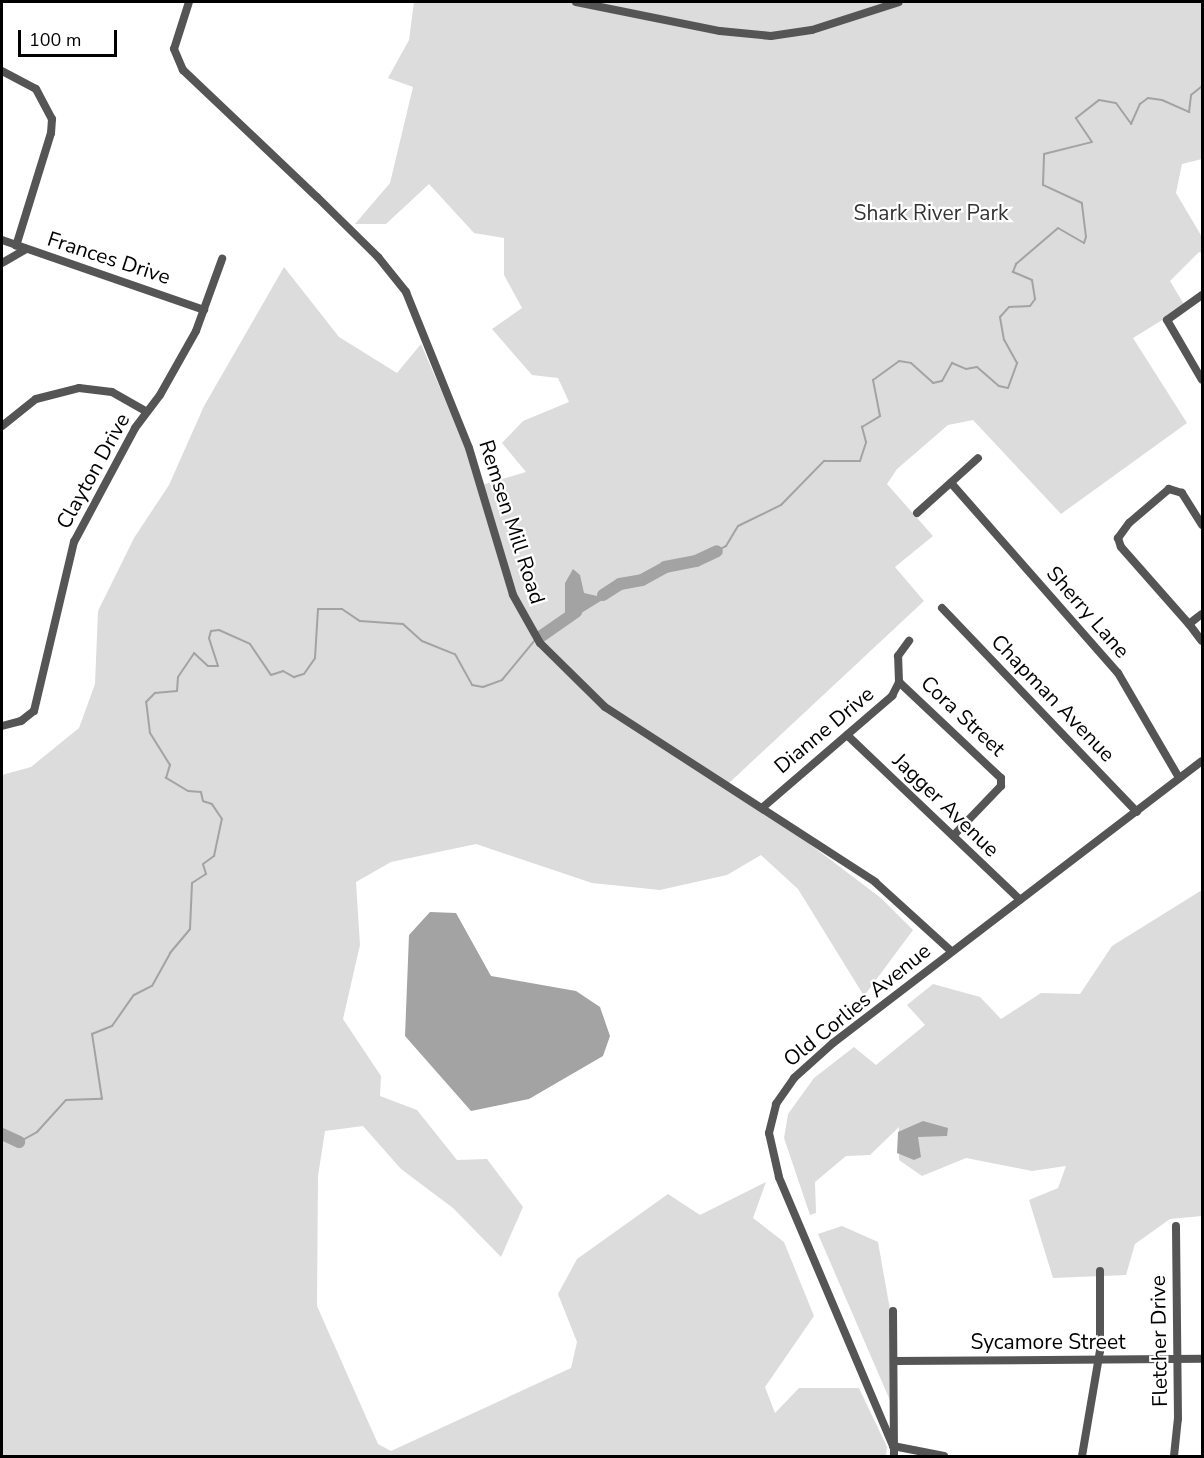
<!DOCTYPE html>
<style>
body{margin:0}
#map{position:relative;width:1204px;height:1458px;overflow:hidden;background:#fff;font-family:"Nunito Sans",sans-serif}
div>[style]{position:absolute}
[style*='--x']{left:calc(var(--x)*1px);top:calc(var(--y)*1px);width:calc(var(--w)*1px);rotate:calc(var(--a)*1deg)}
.green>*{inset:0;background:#dcdcdc}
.water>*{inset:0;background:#a3a3a3}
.stream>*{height:2px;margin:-1px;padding:0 1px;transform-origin:1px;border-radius:1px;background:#a3a3a3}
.river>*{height:12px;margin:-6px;padding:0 6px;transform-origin:6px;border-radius:6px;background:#a3a3a3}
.minor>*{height:8px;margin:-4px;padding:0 4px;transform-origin:4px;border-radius:4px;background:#555}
span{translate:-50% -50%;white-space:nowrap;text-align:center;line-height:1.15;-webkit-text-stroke:4.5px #fff;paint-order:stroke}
.park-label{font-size:21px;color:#333}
.street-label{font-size:21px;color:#000}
.frame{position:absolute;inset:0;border:3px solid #000;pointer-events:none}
.scale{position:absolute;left:18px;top:30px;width:99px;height:27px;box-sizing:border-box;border:3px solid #000;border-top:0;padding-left:8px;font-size:18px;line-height:21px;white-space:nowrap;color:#000;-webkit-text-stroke:4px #fff;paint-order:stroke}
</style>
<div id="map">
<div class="green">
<i style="clip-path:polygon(414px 2px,1202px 2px,1202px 159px,1182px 164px,1176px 193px,1202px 237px,1202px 253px,1199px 252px,1170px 281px,1185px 306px,1133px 338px,1187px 423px,1061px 514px,973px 420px,948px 425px,897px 469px,887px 484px,933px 536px,895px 567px,924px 601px,729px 783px,881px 898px,913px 930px,864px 996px,798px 889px,761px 855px,727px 875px,660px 890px,592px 883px,476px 844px,391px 862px,356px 882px,360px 945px,343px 1019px,381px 1076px,380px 1096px,417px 1110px,457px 1160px,487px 1159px,523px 1207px,501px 1257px,453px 1208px,401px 1169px,363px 1126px,325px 1131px,318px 1176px,317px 1306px,378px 1444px,391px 1451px,571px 1368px,577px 1342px,558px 1294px,577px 1259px,668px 1194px,700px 1215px,766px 1182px,753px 1218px,784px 1242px,814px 1316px,765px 1387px,775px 1413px,799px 1388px,859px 1388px,887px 1447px,886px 1456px,2px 1456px,2px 775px,31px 767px,79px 728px,95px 684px,98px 611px,134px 538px,169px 485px,204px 406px,284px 267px,339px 337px,397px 373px,421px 344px,482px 485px,526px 472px,502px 443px,523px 421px,569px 402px,558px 378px,532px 375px,492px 329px,522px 308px,504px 275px,504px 238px,474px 233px,429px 184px,386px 224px,355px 224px,390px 183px,413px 87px,388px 78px,409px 40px)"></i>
<i style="clip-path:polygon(1202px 890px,1202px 1216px,1170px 1219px,1135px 1244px,1126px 1275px,1053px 1278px,1029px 1200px,1058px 1188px,1066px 1166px,1032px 1171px,966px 1158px,922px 1176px,899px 1160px,899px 1127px,870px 1155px,846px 1156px,815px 1182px,816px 1213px,810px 1215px,784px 1138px,788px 1114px,814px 1078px,854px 1047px,876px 1065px,925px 1025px,907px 1005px,933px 984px,980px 997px,1001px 1019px,1041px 993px,1080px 994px,1112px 946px)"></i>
<i style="clip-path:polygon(842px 1226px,878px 1242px,892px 1321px,892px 1405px,818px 1234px)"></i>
</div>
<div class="water">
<i style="clip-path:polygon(573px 569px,580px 575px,584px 593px,597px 596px,615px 586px,617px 591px,565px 623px,561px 621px,565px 615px,565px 583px)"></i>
<i style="clip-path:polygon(430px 912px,456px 913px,491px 976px,576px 991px,600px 1007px,610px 1036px,603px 1056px,529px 1099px,471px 1111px,405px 1036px,409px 935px)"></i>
<i style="clip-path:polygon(923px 1121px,948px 1128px,947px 1136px,918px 1137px,921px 1157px,914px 1160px,897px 1153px,898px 1132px)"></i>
</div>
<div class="stream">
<i style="--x:615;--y:586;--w:88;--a:-16.6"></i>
<i style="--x:699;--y:561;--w:31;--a:-29"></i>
<i style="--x:726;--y:546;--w:23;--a:-59"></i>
<i style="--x:738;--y:526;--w:48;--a:-26"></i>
<i style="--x:781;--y:505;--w:62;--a:-45.7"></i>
<i style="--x:824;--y:461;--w:36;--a:0"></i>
<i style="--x:860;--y:461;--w:20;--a:-72"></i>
<i style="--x:866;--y:442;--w:16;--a:-105"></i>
<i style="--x:862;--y:427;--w:21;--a:-31"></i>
<i style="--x:880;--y:416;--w:37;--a:-101"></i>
<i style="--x:873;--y:380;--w:32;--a:-36"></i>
<i style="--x:899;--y:361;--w:12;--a:9"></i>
<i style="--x:911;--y:363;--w:30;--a:42"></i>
<i style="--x:933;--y:383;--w:9;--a:-13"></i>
<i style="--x:942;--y:381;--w:21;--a:-61"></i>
<i style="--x:952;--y:363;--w:15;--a:23"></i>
<i style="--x:966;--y:369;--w:11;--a:-10"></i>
<i style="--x:977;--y:367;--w:29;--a:41"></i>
<i style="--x:999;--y:386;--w:9;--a:13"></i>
<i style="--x:1008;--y:388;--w:27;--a:-70"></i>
<i style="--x:1017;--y:363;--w:26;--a:-119"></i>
<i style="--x:1004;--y:340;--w:23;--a:-100"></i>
<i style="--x:1000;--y:317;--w:13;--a:-48"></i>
<i style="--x:1009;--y:307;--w:21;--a:-3"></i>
<i style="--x:1030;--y:306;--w:9;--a:-54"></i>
<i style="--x:1035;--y:299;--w:19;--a:-99"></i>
<i style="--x:1032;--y:280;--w:21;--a:-157"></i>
<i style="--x:1013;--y:272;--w:9;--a:-69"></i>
<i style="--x:1016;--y:264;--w:55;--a:-40.6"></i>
<i style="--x:1058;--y:228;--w:30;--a:30"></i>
<i style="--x:1084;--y:243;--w:6;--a:-72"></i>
<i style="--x:1086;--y:237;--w:34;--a:-97"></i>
<i style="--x:1082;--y:203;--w:43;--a:-155.2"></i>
<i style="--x:1043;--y:185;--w:31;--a:-88"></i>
<i style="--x:1044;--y:154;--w:49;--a:-14"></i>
<i style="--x:1092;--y:142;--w:29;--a:-124"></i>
<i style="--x:1076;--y:118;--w:29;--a:-38"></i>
<i style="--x:1099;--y:100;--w:17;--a:10"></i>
<i style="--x:1116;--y:103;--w:26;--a:54"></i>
<i style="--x:1131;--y:124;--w:22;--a:-66"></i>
<i style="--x:1140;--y:104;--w:10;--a:-37"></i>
<i style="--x:1148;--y:98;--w:14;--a:8"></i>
<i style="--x:1162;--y:100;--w:30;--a:24"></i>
<i style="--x:1189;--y:112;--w:17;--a:-83"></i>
<i style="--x:1191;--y:95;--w:14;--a:-39"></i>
<i style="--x:19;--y:1142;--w:21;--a:-29"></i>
<i style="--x:37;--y:1132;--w:43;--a:-47.8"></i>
<i style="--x:66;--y:1100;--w:36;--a:-2"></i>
<i style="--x:102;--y:1099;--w:66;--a:-98.7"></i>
<i style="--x:92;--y:1034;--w:22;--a:-22"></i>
<i style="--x:112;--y:1026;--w:38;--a:-55"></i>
<i style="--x:134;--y:995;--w:20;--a:-27"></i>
<i style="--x:152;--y:986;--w:38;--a:-61"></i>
<i style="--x:170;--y:953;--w:31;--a:-50"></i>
<i style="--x:190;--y:929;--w:46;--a:-87.5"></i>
<i style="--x:192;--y:883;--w:17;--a:-33"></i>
<i style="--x:206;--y:874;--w:10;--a:-107"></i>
<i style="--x:203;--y:864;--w:14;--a:-36"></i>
<i style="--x:214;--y:856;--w:38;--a:-78"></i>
<i style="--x:222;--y:819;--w:18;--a:-124"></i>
<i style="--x:212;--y:804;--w:9;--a:-162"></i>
<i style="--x:203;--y:801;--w:9;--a:-103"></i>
<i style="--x:201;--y:792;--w:13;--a:-176"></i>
<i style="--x:188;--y:791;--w:26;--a:-149"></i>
<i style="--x:166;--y:778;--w:14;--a:-73"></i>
<i style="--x:170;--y:765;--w:38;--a:-122"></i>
<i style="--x:150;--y:733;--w:31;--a:-97"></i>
<i style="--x:146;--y:702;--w:13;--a:-45"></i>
<i style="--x:155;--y:693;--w:22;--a:-5"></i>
<i style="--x:177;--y:691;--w:14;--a:-86"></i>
<i style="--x:178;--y:677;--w:29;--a:-56"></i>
<i style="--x:194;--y:653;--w:19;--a:43"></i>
<i style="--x:208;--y:666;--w:10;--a:0"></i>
<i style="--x:218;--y:666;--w:29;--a:-108"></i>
<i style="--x:209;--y:638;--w:7;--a:-74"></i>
<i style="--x:211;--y:631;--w:8;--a:-7"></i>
<i style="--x:219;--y:630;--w:34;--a:24"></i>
<i style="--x:250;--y:644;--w:37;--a:56"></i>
<i style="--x:271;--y:675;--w:13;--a:-18"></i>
<i style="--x:283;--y:671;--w:13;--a:29"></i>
<i style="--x:294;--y:677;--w:10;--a:-17"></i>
<i style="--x:304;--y:674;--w:19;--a:-55"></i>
<i style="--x:315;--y:658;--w:49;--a:-86.5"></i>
<i style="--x:318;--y:609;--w:24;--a:0"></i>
<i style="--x:342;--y:609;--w:22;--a:34"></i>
<i style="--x:360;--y:621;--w:43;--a:4"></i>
<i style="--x:403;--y:624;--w:25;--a:42"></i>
<i style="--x:422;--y:641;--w:35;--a:22"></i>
<i style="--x:455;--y:654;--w:35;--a:61"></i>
<i style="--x:472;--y:685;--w:11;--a:10"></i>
<i style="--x:483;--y:687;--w:20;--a:-20"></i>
<i style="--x:502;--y:680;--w:52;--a:-50.5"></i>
</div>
<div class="river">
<i style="--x:603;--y:595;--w:20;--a:-33"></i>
<i style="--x:620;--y:584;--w:22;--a:-10"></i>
<i style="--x:642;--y:580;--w:26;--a:-29"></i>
<i style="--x:665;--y:567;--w:32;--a:-11"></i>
<i style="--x:696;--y:561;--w:23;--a:-25"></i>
<i style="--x:540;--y:637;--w:44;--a:-34.8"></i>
<i style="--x:2;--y:1134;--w:19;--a:25"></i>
</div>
<div class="minor">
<i style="--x:189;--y:2;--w:49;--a:107.7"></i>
<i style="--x:174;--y:49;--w:23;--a:67"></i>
<i style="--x:183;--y:70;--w:185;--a:43.5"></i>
<i style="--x:317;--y:197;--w:86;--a:44.5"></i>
<i style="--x:378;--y:257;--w:45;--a:51.3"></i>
<i style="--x:406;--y:292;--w:168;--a:68"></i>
<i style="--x:469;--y:448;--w:153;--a:73.3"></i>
<i style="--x:513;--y:595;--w:55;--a:60.6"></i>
<i style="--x:540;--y:643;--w:91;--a:44.6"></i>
<i style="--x:605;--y:707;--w:322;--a:32.9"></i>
<i style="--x:875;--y:882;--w:103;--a:42.2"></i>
<i style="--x:576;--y:2;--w:147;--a:11.4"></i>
<i style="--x:720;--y:31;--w:51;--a:5.6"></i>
<i style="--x:771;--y:36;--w:41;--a:-8.3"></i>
<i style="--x:812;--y:30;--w:91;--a:-17.8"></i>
<i style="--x:2;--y:71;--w:38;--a:28"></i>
<i style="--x:36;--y:89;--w:34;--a:62"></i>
<i style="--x:52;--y:119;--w:14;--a:94"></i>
<i style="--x:51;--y:133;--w:118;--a:107.2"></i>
<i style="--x:2;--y:240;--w:214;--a:19.1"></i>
<i style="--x:2;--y:263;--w:28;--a:-30"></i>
<i style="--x:1202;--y:295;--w:43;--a:144.5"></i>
<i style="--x:1167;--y:320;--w:69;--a:59.7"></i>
<i style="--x:2;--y:426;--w:43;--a:-38.5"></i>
<i style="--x:36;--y:399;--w:44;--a:-14.3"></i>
<i style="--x:79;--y:388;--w:33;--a:7"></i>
<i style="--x:112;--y:392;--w:40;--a:29.7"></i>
<i style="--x:951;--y:483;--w:253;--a:48.7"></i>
<i style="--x:1118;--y:673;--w:121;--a:59.8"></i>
<i style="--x:917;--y:513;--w:82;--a:-42"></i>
<i style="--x:1202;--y:525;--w:38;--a:-122"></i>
<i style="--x:1182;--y:493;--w:14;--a:-163"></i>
<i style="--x:1169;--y:489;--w:52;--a:139.6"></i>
<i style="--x:1129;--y:523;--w:19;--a:126"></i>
<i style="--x:1118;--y:538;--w:9;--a:72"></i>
<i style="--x:1121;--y:547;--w:103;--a:48.6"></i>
<i style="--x:1189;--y:624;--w:16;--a:-38"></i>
<i style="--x:942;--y:608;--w:282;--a:46.3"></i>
<i style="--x:1189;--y:624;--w:21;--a:53"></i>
<i style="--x:899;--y:682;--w:140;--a:43.3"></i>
<i style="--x:1001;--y:778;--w:8;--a:90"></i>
<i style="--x:1001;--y:786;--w:69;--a:133.8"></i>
<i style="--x:2;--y:726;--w:20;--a:-15"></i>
<i style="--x:21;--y:721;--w:16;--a:-38"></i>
<i style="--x:34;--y:711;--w:174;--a:-76.7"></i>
<i style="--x:74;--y:542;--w:129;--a:-61.8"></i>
<i style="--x:135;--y:428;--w:41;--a:-52.9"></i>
<i style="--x:160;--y:395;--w:73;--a:-60.6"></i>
<i style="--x:196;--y:331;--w:77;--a:-70.1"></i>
<i style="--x:847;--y:735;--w:239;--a:43.6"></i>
<i style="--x:762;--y:808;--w:172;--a:-40.7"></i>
<i style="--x:892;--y:696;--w:16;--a:-63"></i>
<i style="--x:899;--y:682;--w:26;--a:-92"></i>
<i style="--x:898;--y:656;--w:19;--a:-54"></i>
<i style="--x:893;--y:1311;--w:145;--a:89.6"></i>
<i style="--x:894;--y:1361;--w:308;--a:-0.4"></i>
<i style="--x:893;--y:1446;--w:292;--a:-113"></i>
<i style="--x:779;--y:1177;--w:45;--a:-102.8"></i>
<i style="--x:769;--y:1133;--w:30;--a:-76"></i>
<i style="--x:776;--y:1104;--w:32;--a:-55"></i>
<i style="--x:794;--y:1078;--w:52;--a:-41.9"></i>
<i style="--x:833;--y:1043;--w:464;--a:-37.4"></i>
<i style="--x:893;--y:1446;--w:52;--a:11.1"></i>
<i style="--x:1082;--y:1456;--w:107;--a:-80.3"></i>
<i style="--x:1100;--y:1351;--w:80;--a:-90"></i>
<i style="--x:1174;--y:1456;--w:37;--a:-84"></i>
<i style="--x:1178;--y:1419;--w:193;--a:-90.6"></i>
</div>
<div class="park-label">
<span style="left:931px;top:213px">Shark River Park</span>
</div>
<div class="street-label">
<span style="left:109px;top:258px;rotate:18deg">Frances Drive</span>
<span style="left:93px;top:471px;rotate:-61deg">Clayton Drive</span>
<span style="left:512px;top:522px;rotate:72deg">Remsen Mill Road</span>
<span style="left:1088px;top:612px;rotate:49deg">Sherry Lane</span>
<span style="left:1053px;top:698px;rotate:46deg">Chapman Avenue</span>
<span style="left:963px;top:716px;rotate:43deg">Cora Street</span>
<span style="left:824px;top:730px;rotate:-40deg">Dianne Drive</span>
<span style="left:946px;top:805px;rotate:44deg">Jagger Avenue</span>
<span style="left:857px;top:1005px;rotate:-39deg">Old Corlies Avenue</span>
<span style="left:1159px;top:1341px;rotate:-91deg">Fletcher Drive</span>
<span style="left:1048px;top:1342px">Sycamore Street</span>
</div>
<div class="frame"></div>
<div class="scale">100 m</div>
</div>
